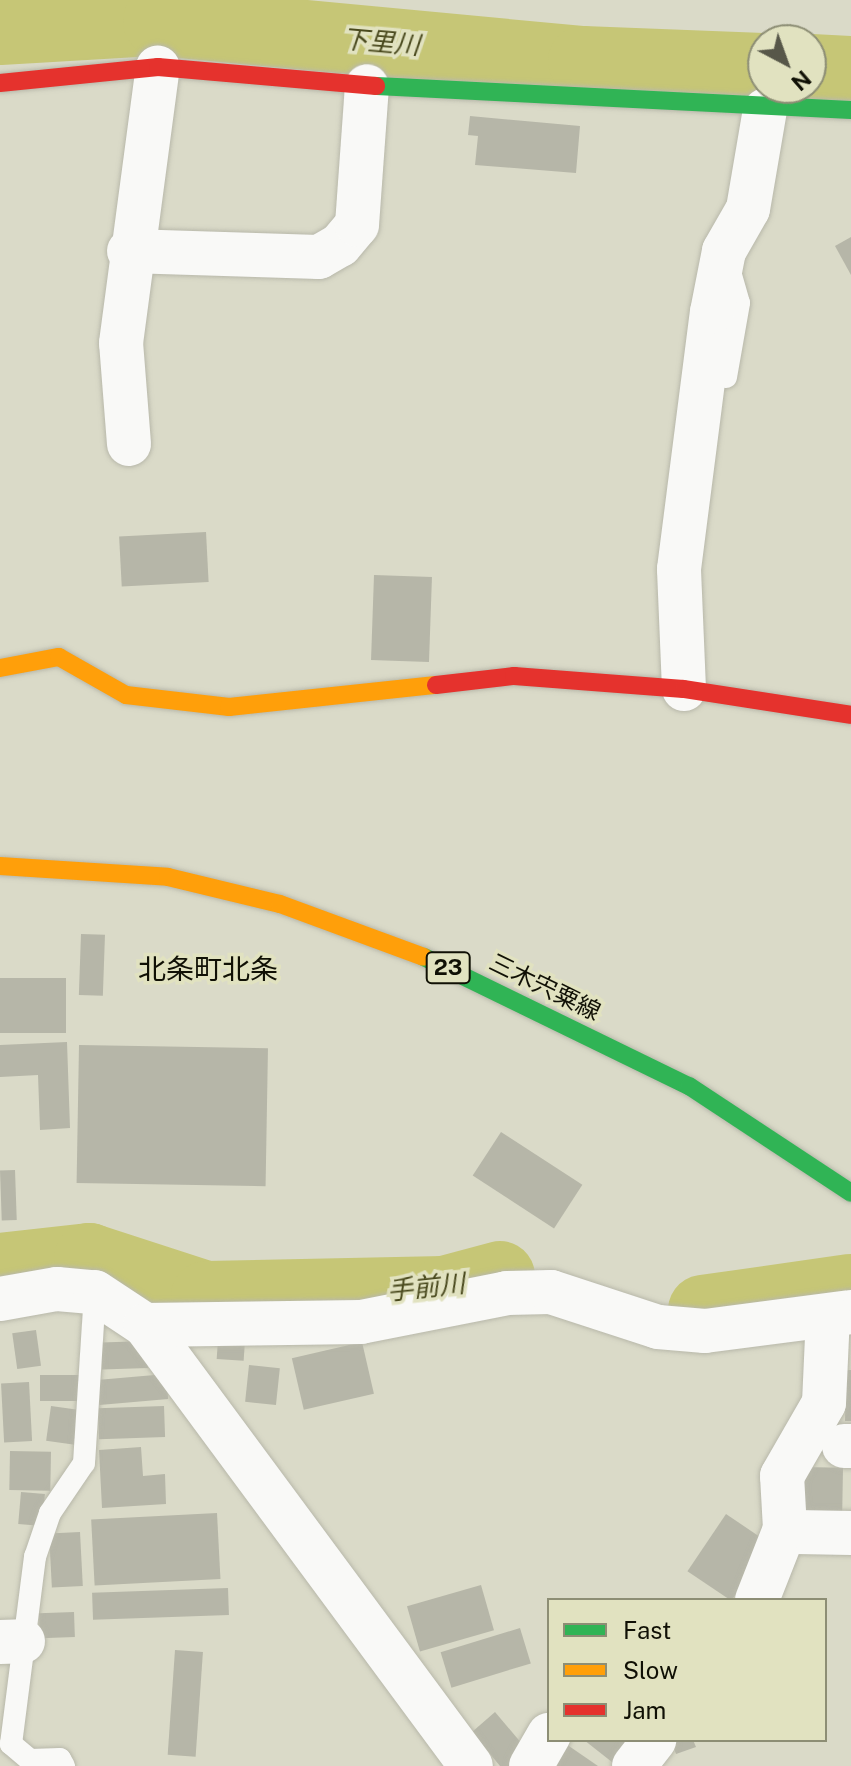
<!DOCTYPE html>
<meta charset="utf-8">
<style>
body{margin:0}
#map{position:relative;width:851px;height:1766px;overflow:hidden;background:#dadac8;font-family:"Public Sans","Noto Sans JP",sans-serif}
div>[style]{position:absolute}
[style*='--x']{left:calc(var(--x)*1px);top:calc(var(--y)*1px);width:calc(var(--w)*1px);rotate:calc(var(--a)*1deg)}
.river>*{height:70px;margin:-35px;padding:0 35px;transform-origin:35px;border-radius:35px;background:#c6c676}
.building>*{inset:0;background:#b6b6a8;transform-origin:0 0}
.roads{filter:drop-shadow(0 0 2px #b8b8aa) drop-shadow(0 0 2px #b8b8aa)}
.lane>*{height:22px;margin:-11px;padding:0 11px;transform-origin:11px;border-radius:11px;background:#f9f9f7}
.street>*{height:44px;margin:-22px;padding:0 22px;transform-origin:22px;border-radius:22px;background:#f9f9f7}
.fast>*{height:18px;margin:-9px;padding:0 9px;transform-origin:9px;border-radius:9px;background:#30b455}
.slow>*{height:18px;margin:-9px;padding:0 9px;transform-origin:9px;border-radius:9px;background:#ff9f0a}
.jam>*{height:18px;margin:-9px;padding:0 9px;transform-origin:9px;border-radius:9px;background:#e5322d}
span{translate:-50% -50%;white-space:nowrap;text-align:center;line-height:1.15;-webkit-text-stroke:7px #e1e2c0;paint-order:stroke}
.shield-label span{padding:2px 6px;background:#e1e2c0;border:2px solid;border-radius:6px;-webkit-text-stroke-width:0}
.shield-label{font-size:22px;color:#101005;font-weight:700}
.street-label{font-size:24px;color:#101005}
.water-label{font-size:26px;color:#49491d;font-style:italic}
.quarter-label{font-size:28px;color:#101005}
.legend{position:absolute;left:547px;top:1598px;width:280px;height:144px;box-sizing:border-box;background:#e1e2c0;border:2px solid #8d8e75;margin:0;padding:10px 14px;list-style:none;font-size:24px;color:#101005}
.legend li{display:flex;align-items:center;gap:16px;height:40px}
.legend b{width:40px;border:2px solid #8d8e75}
.north{position:absolute;left:747px;top:24px;width:80px;height:80px;box-sizing:border-box;background:#e1e2c0;border:2px solid #8d8e75;border-radius:50%;rotate:139deg;font-size:22px;font-weight:700;line-height:32px;text-align:center;color:#101005}
.north::after{content:'';display:block;margin:auto;width:28px;height:36px;background:#575749;clip-path:polygon(50% 0,100% 100%,50% 72%,0 100%)}
</style>
<div id="map">
<div class="river">
<i style="--x:0;--y:30;--w:158;--a:-3.3"></i>
<i style="--x:158;--y:21;--w:427;--a:5.4"></i>
<i style="--x:583;--y:61;--w:180;--a:2.2"></i>
<i style="--x:811;--y:69;--w:40;--a:2.9"></i>
<i style="--x:0;--y:1268;--w:90;--a:-6.4"></i>
<i style="--x:89;--y:1258;--w:123;--a:18"></i>
<i style="--x:206;--y:1296;--w:238;--a:-1.2"></i>
<i style="--x:444;--y:1291;--w:58;--a:-15"></i>
<i style="--x:703;--y:1310;--w:149;--a:-8.1"></i>
</div>
<div class="building">
<i style="clip-path:polygon(470px 116px,580px 126px,576px 173px,475px 165px,478px 136px,468px 135px)"></i>
<i style="clip-path:polygon(851px 237px,851px 275px,835px 246px)"></i>
<i style="left:206px;top:532px;width:50px;height:87px;rotate:87deg"></i>
<i style="left:374px;top:575px;width:58px;height:85px;rotate:2deg"></i>
<i style="left:81px;top:934px;width:24px;height:61px;rotate:2deg"></i>
<i style="left:66px;top:978px;width:55px;height:66px;rotate:90deg"></i>
<i style="clip-path:polygon(67px 1042px,70px 1128px,40px 1130px,38px 1075px,0 1077px,0 1045px)"></i>
<i style="left:79px;top:1045px;width:189px;height:138px;rotate:1deg"></i>
<i style="left:501px;top:1132px;width:97px;height:52px;rotate:33deg"></i>
<i style="left:15px;top:1170px;width:50px;height:15px;rotate:88deg"></i>
<i style="left:36px;top:1330px;width:36px;height:24px;rotate:82deg"></i>
<i style="left:218px;top:1340px;width:27px;height:19px;rotate:4deg"></i>
<i style="left:147px;top:1341px;width:27px;height:46px;rotate:88deg"></i>
<i style="left:362px;top:1342px;width:53px;height:72px;rotate:77deg"></i>
<i style="left:249px;top:1365px;width:31px;height:37px;rotate:6deg"></i>
<i style="clip-path:polygon(846px 1370px,851px 1370px,851px 1421px,845px 1421px)"></i>
<i style="left:166px;top:1374px;width:25px;height:69px;rotate:85deg"></i>
<i style="left:40px;top:1375px;width:45px;height:26px"></i>
<i style="left:29px;top:1382px;width:59px;height:28px;rotate:87deg"></i>
<i style="left:51px;top:1406px;width:29px;height:35px;rotate:8deg"></i>
<i style="left:164px;top:1406px;width:31px;height:66px;rotate:88deg"></i>
<i style="clip-path:polygon(141px 1447px,143px 1476px,165px 1474px,166px 1504px,102px 1508px,99px 1450px)"></i>
<i style="left:10px;top:1451px;width:41px;height:39px;rotate:1deg"></i>
<i style="left:803px;top:1467px;width:40px;height:54px;rotate:1deg"></i>
<i style="left:21px;top:1492px;width:24px;height:32px;rotate:5deg"></i>
<i style="left:217px;top:1513px;width:66px;height:126px;rotate:87deg"></i>
<i style="left:726px;top:1514px;width:53px;height:69px;rotate:34deg"></i>
<i style="left:80px;top:1532px;width:54px;height:31px;rotate:87deg"></i>
<i style="left:481px;top:1585px;width:47px;height:77px;rotate:74deg"></i>
<i style="left:228px;top:1588px;width:27px;height:136px;rotate:88deg"></i>
<i style="left:74px;top:1612px;width:25px;height:35px;rotate:88deg"></i>
<i style="left:520px;top:1628px;width:37px;height:83px;rotate:73deg"></i>
<i style="left:175px;top:1650px;width:28px;height:105px;rotate:4deg"></i>
<i style="clip-path:polygon(495px 1712px,528px 1751px,510px 1766px,500px 1766px,472px 1732px)"></i>
<i style="clip-path:polygon(584px 1740px,644px 1740px,617px 1766px)"></i>
<i style="clip-path:polygon(671px 1740px,693px 1740px,696px 1747px,676px 1754px)"></i>
<i style="clip-path:polygon(566px 1744px,598px 1766px,551px 1766px)"></i>
</div>
<div class="roads">
<div class="lane">
<i style="--x:726;--y:377;--w:75;--a:-80"></i>
<i style="--x:739;--y:303;--w:33;--a:-106"></i>
<i style="--x:64;--y:1766;--w:8;--a:-120"></i>
<i style="--x:60;--y:1759;--w:30;--a:178"></i>
<i style="--x:30;--y:1760;--w:25;--a:-140"></i>
<i style="--x:11;--y:1744;--w:189;--a:-82.7"></i>
<i style="--x:35;--y:1557;--w:46;--a:-71.2"></i>
<i style="--x:50;--y:1513;--w:60;--a:-55.8"></i>
<i style="--x:84;--y:1463;--w:171;--a:-86.3"></i>
</div>
<div class="street">
<i style="--x:129;--y:251;--w:190;--a:1.8"></i>
<i style="--x:319;--y:257;--w:24;--a:-30"></i>
<i style="--x:340;--y:245;--w:26;--a:-50"></i>
<i style="--x:357;--y:225;--w:139;--a:-85.9"></i>
<i style="--x:129;--y:444;--w:101;--a:-94.5"></i>
<i style="--x:121;--y:343;--w:278;--a:-82.4"></i>
<i style="--x:684;--y:689;--w:120;--a:-92.4"></i>
<i style="--x:679;--y:569;--w:259;--a:-82.7"></i>
<i style="--x:712;--y:312;--w:62;--a:-78.9"></i>
<i style="--x:724;--y:251;--w:48;--a:-60.3"></i>
<i style="--x:748;--y:209;--w:100;--a:-80.3"></i>
<i style="--x:0;--y:1299;--w:58;--a:-10"></i>
<i style="--x:57;--y:1289;--w:38;--a:5"></i>
<i style="--x:95;--y:1292;--w:60;--a:33.4"></i>
<i style="--x:145;--y:1325;--w:548;--a:53.53"></i>
<i style="--x:145;--y:1325;--w:216;--a:-0.8"></i>
<i style="--x:361;--y:1322;--w:149;--a:-11.2"></i>
<i style="--x:507;--y:1293;--w:44;--a:-1.3"></i>
<i style="--x:551;--y:1292;--w:113;--a:18.1"></i>
<i style="--x:658;--y:1327;--w:47;--a:4.9"></i>
<i style="--x:705;--y:1331;--w:147;--a:-7.4"></i>
<i style="--x:844;--y:1446;--w:7;--a:0"></i>
<i style="--x:796;--y:1532;--w:55;--a:1"></i>
<i style="--x:757;--y:1600;--w:76;--a:-68.5"></i>
<i style="--x:785;--y:1529;--w:53;--a:-93.2"></i>
<i style="--x:782;--y:1476;--w:84;--a:-60.1"></i>
<i style="--x:824;--y:1403;--w:87;--a:-87.4"></i>
<i style="--x:0;--y:1642;--w:23;--a:-2"></i>
<i style="--x:531;--y:1766;--w:36;--a:-60"></i>
<i style="--x:634;--y:1766;--w:33;--a:-52"></i>
</div>
<div class="fast">
<i style="--x:376;--y:86;--w:476;--a:2.9"></i>
<i style="--x:424;--y:957;--w:295;--a:26"></i>
<i style="--x:689;--y:1086;--w:194;--a:33.4"></i>
</div>
<div class="slow">
<i style="--x:0;--y:668;--w:60;--a:-10.6"></i>
<i style="--x:59;--y:657;--w:77;--a:29.6"></i>
<i style="--x:126;--y:695;--w:104;--a:6.6"></i>
<i style="--x:229;--y:707;--w:208;--a:-6.1"></i>
<i style="--x:0;--y:866;--w:168;--a:3.7"></i>
<i style="--x:168;--y:877;--w:115;--a:13.6"></i>
<i style="--x:280;--y:904;--w:153;--a:20.2"></i>
</div>
<div class="jam">
<i style="--x:0;--y:83;--w:159;--a:-5.8"></i>
<i style="--x:158;--y:67;--w:219;--a:5"></i>
<i style="--x:436;--y:685;--w:79;--a:-6.6"></i>
<i style="--x:514;--y:676;--w:170;--a:4.4"></i>
<i style="--x:684;--y:689;--w:169;--a:8.8"></i>
</div>
</div>
<div class="shield-label">
<span style="left:448px;top:968px">23</span>
</div>
<div class="street-label">
<span style="left:545px;top:987px;rotate:26deg">三木宍粟線</span>
</div>
<div class="water-label">
<span style="left:381px;top:42px;rotate:5deg">下里川</span>
<span style="left:426px;top:1287px;rotate:-6deg">手前川</span>
</div>
<div class="quarter-label">
<span style="left:208px;top:969px">北条町北条</span>
</div>
<ul class="legend">
<li><b style="height:10px;background:#30b455"></b>Fast</li>
<li><b style="height:10px;background:#ff9f0a"></b>Slow</li>
<li><b style="height:10px;background:#e5322d"></b>Jam</li>
</ul>
<div class="north">N</div>
</div>
